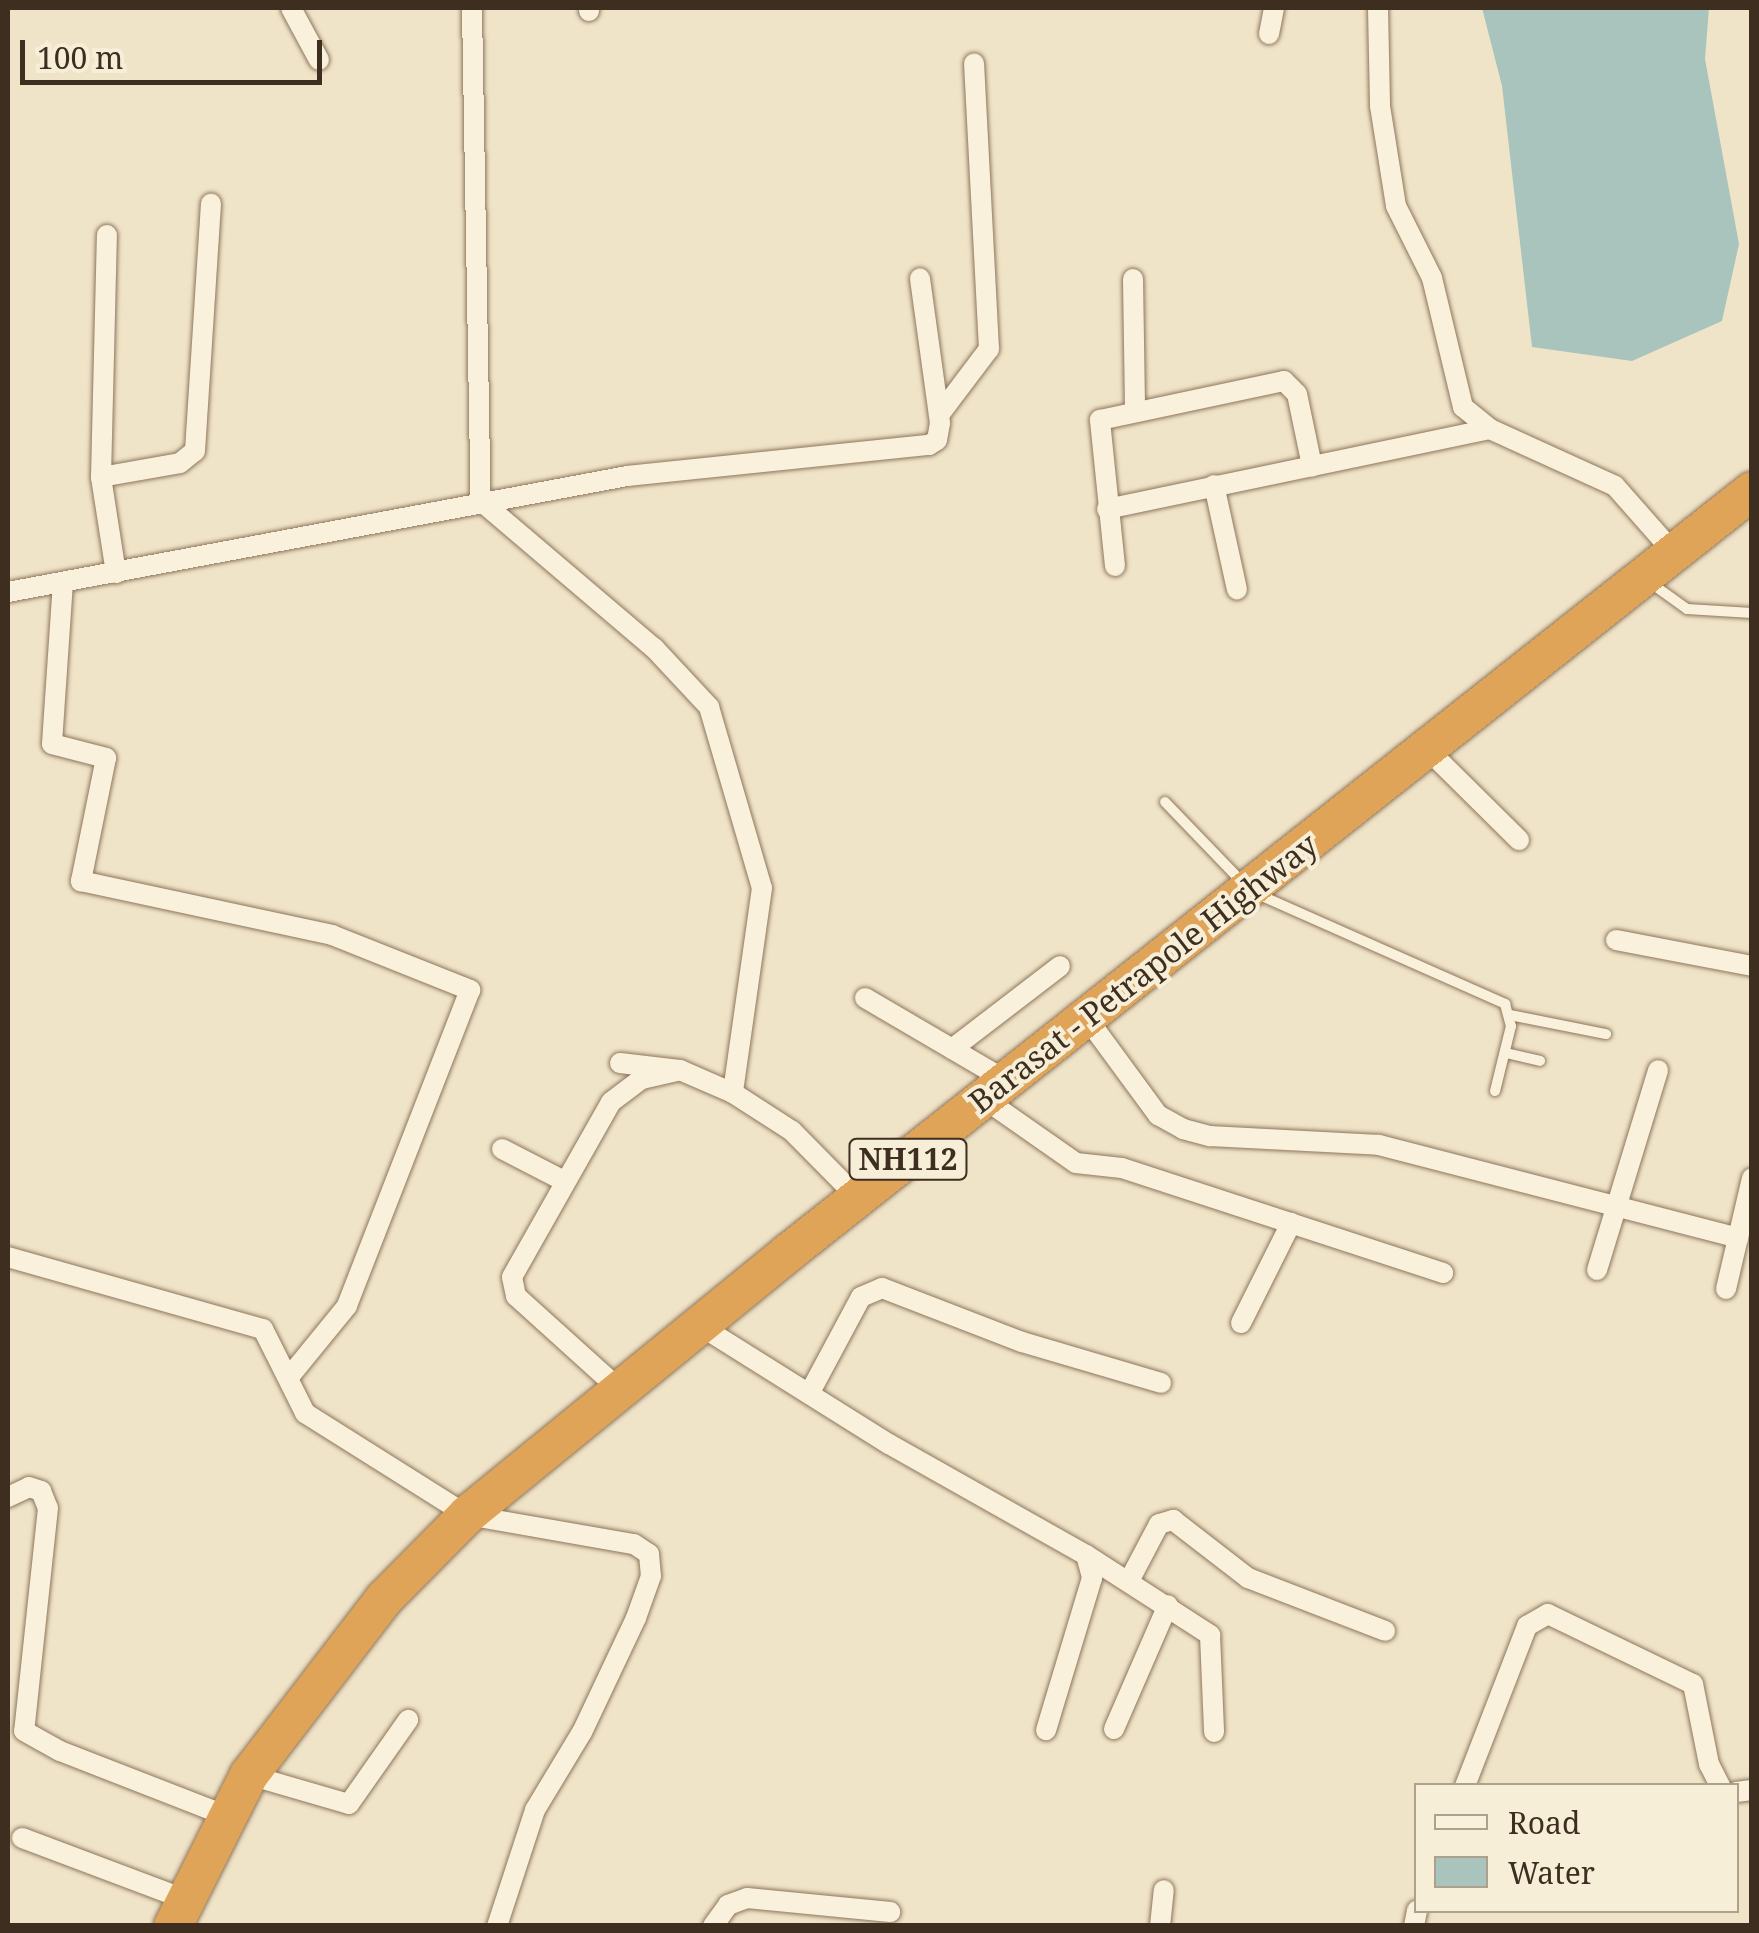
<!DOCTYPE html>
<style>
body{margin:0}
#map{position:relative;width:1759px;height:1933px;overflow:hidden;background:#f0e4c8;font-family:"Noto Serif",serif}
div>[style]{position:absolute}
[style*='--x']{left:calc(var(--x)*1px);top:calc(var(--y)*1px);width:calc(var(--w)*1px);rotate:calc(var(--a)*1deg)}
.water>*{inset:0;background:#a9c4bc}
.roads{filter:drop-shadow(0 0 2px #8d765c) drop-shadow(0 0 2px #8d765c)}
.lane>*{height:10px;margin:-5px;padding:0 5px;transform-origin:5px;border-radius:5px;background:#faf1dc}
.street>*{height:20px;margin:-10px;padding:0 10px;transform-origin:10px;border-radius:10px;background:#faf1dc}
.highway>*{height:38px;margin:-19px;padding:0 19px;transform-origin:19px;border-radius:19px;background:#e0a458}
span{translate:-50% -50%;white-space:nowrap;text-align:center;line-height:1.15;-webkit-text-stroke:8px #f7eed8;paint-order:stroke}
.shield-label span{padding:2px 8px;background:#f7eed8;border:2px solid;border-radius:8px;-webkit-text-stroke-width:0}
.shield-label{font-size:30px;color:#3d2e20;font-weight:700}
.street-label{font-size:32px;color:#3d2e20}
.frame{position:absolute;inset:0;border:10px solid #3d2e20;pointer-events:none}
.legend{position:absolute;left:1414px;top:1783px;width:325px;height:130px;box-sizing:border-box;background:#f7eed8;border:2px solid #ada18e;margin:0;padding:12px 18px;list-style:none;font-size:30px;color:#3d2e20}
.legend li{display:flex;align-items:center;gap:20px;height:50px}
.legend b{width:50px;border:2px solid #ada18e}
.scale{position:absolute;left:20px;top:40px;width:302px;height:45px;box-sizing:border-box;border:5px solid #3d2e20;border-top:0;padding-left:12px;font-size:30px;line-height:35px;white-space:nowrap;color:#3d2e20;-webkit-text-stroke:8px #f7eed8;paint-order:stroke}
</style>
<div id="map">
<div class="water">
<i style="clip-path:polygon(1482px 8px,1709px 8px,1705px 59px,1739px 244px,1722px 321px,1632px 361px,1532px 347px,1502px 86px)"></i>
</div>
<div class="roads">
<div class="lane">
<i style="--x:1648;--y:581;--w:48;--a:35.7"></i>
<i style="--x:1687;--y:609;--w:65;--a:3.5"></i>
<i style="--x:1165;--y:802;--w:111;--a:46.1"></i>
<i style="--x:1255;--y:893;--w:274;--a:23.9"></i>
<i style="--x:1505;--y:1004;--w:23;--a:75"></i>
<i style="--x:1511;--y:1026;--w:67;--a:103.8"></i>
<i style="--x:1510;--y:1015;--w:98;--a:11.2"></i>
<i style="--x:1506;--y:1053;--w:35;--a:13"></i>
</div>
<div class="street">
<i style="--x:291;--y:8;--w:59;--a:61.7"></i>
<i style="--x:472;--y:8;--w:493;--a:89"></i>
<i style="--x:481;--y:501;--w:227;--a:40.4"></i>
<i style="--x:654;--y:648;--w:81;--a:47"></i>
<i style="--x:709;--y:707;--w:189;--a:73.7"></i>
<i style="--x:762;--y:888;--w:207;--a:98.1"></i>
<i style="--x:589;--y:8;--w:3;--a:90"></i>
<i style="--x:1378;--y:8;--w:98;--a:88.8"></i>
<i style="--x:1380;--y:106;--w:101;--a:80.9"></i>
<i style="--x:1396;--y:206;--w:80;--a:63.4"></i>
<i style="--x:1432;--y:278;--w:133;--a:76.5"></i>
<i style="--x:1463;--y:407;--w:35;--a:39"></i>
<i style="--x:1490;--y:429;--w:137;--a:24.5"></i>
<i style="--x:1615;--y:486;--w:89;--a:48.6"></i>
<i style="--x:1269;--y:34;--w:26;--a:-79"></i>
<i style="--x:1133;--y:279;--w:133;--a:89.1"></i>
<i style="--x:939;--y:415;--w:83;--a:-52.9"></i>
<i style="--x:989;--y:349;--w:286;--a:-93"></i>
<i style="--x:101;--y:477;--w:242;--a:-88.6"></i>
<i style="--x:1214;--y:485;--w:107;--a:77.6"></i>
<i style="--x:1107;--y:509;--w:391;--a:-11.8"></i>
<i style="--x:1115;--y:566;--w:147;--a:-95.9"></i>
<i style="--x:1100;--y:420;--w:188;--a:-12"></i>
<i style="--x:1284;--y:381;--w:18;--a:45"></i>
<i style="--x:1297;--y:394;--w:74;--a:78.2"></i>
<i style="--x:116;--y:573;--w:97;--a:-98.9"></i>
<i style="--x:101;--y:477;--w:80;--a:-10"></i>
<i style="--x:180;--y:463;--w:19;--a:-39"></i>
<i style="--x:195;--y:451;--w:248;--a:-86.3"></i>
<i style="--x:63;--y:582;--w:162;--a:93.9"></i>
<i style="--x:52;--y:744;--w:56;--a:14.5"></i>
<i style="--x:106;--y:758;--w:126;--a:101.5"></i>
<i style="--x:81;--y:881;--w:257;--a:12.1"></i>
<i style="--x:332;--y:935;--w:149;--a:21.7"></i>
<i style="--x:470;--y:990;--w:339;--a:111.3"></i>
<i style="--x:347;--y:1306;--w:92;--a:129.2"></i>
<i style="--x:8;--y:592;--w:630;--a:-10.61"></i>
<i style="--x:627;--y:476;--w:304;--a:-5.9"></i>
<i style="--x:929;--y:445;--w:9;--a:-32"></i>
<i style="--x:937;--y:440;--w:17;--a:-80"></i>
<i style="--x:940;--y:423;--w:146;--a:-97.9"></i>
<i style="--x:1426;--y:748;--w:131;--a:44.7"></i>
<i style="--x:1616;--y:940;--w:138;--a:10.8"></i>
<i style="--x:865;--y:998;--w:164;--a:30.3"></i>
<i style="--x:1086;--y:1017;--w:122;--a:53.7"></i>
<i style="--x:1158;--y:1115;--w:29;--a:29"></i>
<i style="--x:1183;--y:1129;--w:28;--a:15"></i>
<i style="--x:1210;--y:1136;--w:169;--a:3"></i>
<i style="--x:1379;--y:1145;--w:371;--a:14.5"></i>
<i style="--x:952;--y:1049;--w:136;--a:-37.5"></i>
<i style="--x:620;--y:1063;--w:60;--a:6.7"></i>
<i style="--x:680;--y:1070;--w:58;--a:23.5"></i>
<i style="--x:733;--y:1093;--w:70;--a:32.8"></i>
<i style="--x:792;--y:1131;--w:94;--a:45.4"></i>
<i style="--x:983;--y:1098;--w:113;--a:35"></i>
<i style="--x:1076;--y:1163;--w:46;--a:6.2"></i>
<i style="--x:1122;--y:1168;--w:338;--a:18.1"></i>
<i style="--x:502;--y:1149;--w:70;--a:27.3"></i>
<i style="--x:8;--y:1257;--w:265;--a:15.8"></i>
<i style="--x:263;--y:1329;--w:94;--a:63.4"></i>
<i style="--x:305;--y:1413;--w:191;--a:32.2"></i>
<i style="--x:467;--y:1515;--w:169;--a:9.9"></i>
<i style="--x:634;--y:1544;--w:18;--a:34"></i>
<i style="--x:649;--y:1554;--w:22;--a:85"></i>
<i style="--x:651;--y:1576;--w:45;--a:109.7"></i>
<i style="--x:636;--y:1618;--w:126;--a:115.3"></i>
<i style="--x:582;--y:1732;--w:91;--a:121.1"></i>
<i style="--x:535;--y:1810;--w:122;--a:108.1"></i>
<i style="--x:1597;--y:1270;--w:209;--a:-73"></i>
<i style="--x:1726;--y:1289;--w:114;--a:-76.8"></i>
<i style="--x:1241;--y:1323;--w:112;--a:-63.4"></i>
<i style="--x:699;--y:1325;--w:224;--a:32.1"></i>
<i style="--x:889;--y:1444;--w:226;--a:29.4"></i>
<i style="--x:1086;--y:1555;--w:24;--a:75"></i>
<i style="--x:1092;--y:1578;--w:159;--a:106.8"></i>
<i style="--x:619;--y:1389;--w:139;--a:-137.9"></i>
<i style="--x:516;--y:1296;--w:19;--a:-102"></i>
<i style="--x:512;--y:1277;--w:201;--a:-60.5"></i>
<i style="--x:611;--y:1102;--w:39;--a:-37"></i>
<i style="--x:642;--y:1079;--w:39;--a:-13"></i>
<i style="--x:809;--y:1394;--w:110;--a:-61.8"></i>
<i style="--x:861;--y:1297;--w:23;--a:-23"></i>
<i style="--x:882;--y:1288;--w:150;--a:21.1"></i>
<i style="--x:1022;--y:1342;--w:145;--a:16.4"></i>
<i style="--x:8;--y:1497;--w:23;--a:-25"></i>
<i style="--x:29;--y:1487;--w:13;--a:18"></i>
<i style="--x:41;--y:1491;--w:18;--a:68"></i>
<i style="--x:48;--y:1508;--w:224;--a:96.1"></i>
<i style="--x:24;--y:1731;--w:41;--a:29.1"></i>
<i style="--x:60;--y:1751;--w:176;--a:21.3"></i>
<i style="--x:1086;--y:1555;--w:148;--a:32.8"></i>
<i style="--x:1210;--y:1635;--w:97;--a:87.6"></i>
<i style="--x:1129;--y:1581;--w:64;--a:-62.2"></i>
<i style="--x:1159;--y:1524;--w:15;--a:-16"></i>
<i style="--x:1173;--y:1520;--w:95;--a:37.7"></i>
<i style="--x:1248;--y:1578;--w:147;--a:21.1"></i>
<i style="--x:1114;--y:1729;--w:135;--a:-66.5"></i>
<i style="--x:249;--y:1775;--w:104;--a:16.2"></i>
<i style="--x:349;--y:1804;--w:103;--a:-54.9"></i>
<i style="--x:1465;--y:1786;--w:172;--a:-68.8"></i>
<i style="--x:1527;--y:1626;--w:24;--a:-30"></i>
<i style="--x:1548;--y:1614;--w:161;--a:25.8"></i>
<i style="--x:1693;--y:1684;--w:82;--a:78.7"></i>
<i style="--x:1709;--y:1764;--w:25;--a:63"></i>
<i style="--x:1736;--y:1792;--w:16;--a:-7"></i>
<i style="--x:22;--y:1838;--w:173;--a:20.6"></i>
<i style="--x:713;--y:1926;--w:26;--a:-54"></i>
<i style="--x:728;--y:1905;--w:20;--a:-20"></i>
<i style="--x:747;--y:1898;--w:144;--a:5.6"></i>
<i style="--x:1160;--y:1926;--w:36;--a:-84"></i>
<i style="--x:1414;--y:1926;--w:16;--a:-79"></i>
</div>
<div class="highway">
<i style="--x:173;--y:1926;--w:169;--a:-63.3"></i>
<i style="--x:249;--y:1775;--w:222;--a:-52.5"></i>
<i style="--x:384;--y:1599;--w:118;--a:-45.3"></i>
<i style="--x:467;--y:1515;--w:414;--a:-39.2"></i>
<i style="--x:788;--y:1253;--w:1229;--a:-38.32"></i>
</div>
</div>
<div class="shield-label">
<span style="left:908px;top:1159px">NH112</span>
</div>
<div class="street-label">
<span style="left:1143px;top:973px;rotate:-38deg">Barasat - Petrapole Highway</span>
</div>
<div class="frame"></div>
<ul class="legend">
<li><b style="height:12px;background:#faf1dc"></b>Road</li>
<li><b style="height:28px;background:#a9c4bc"></b>Water</li>
</ul>
<div class="scale">100 m</div>
</div>
